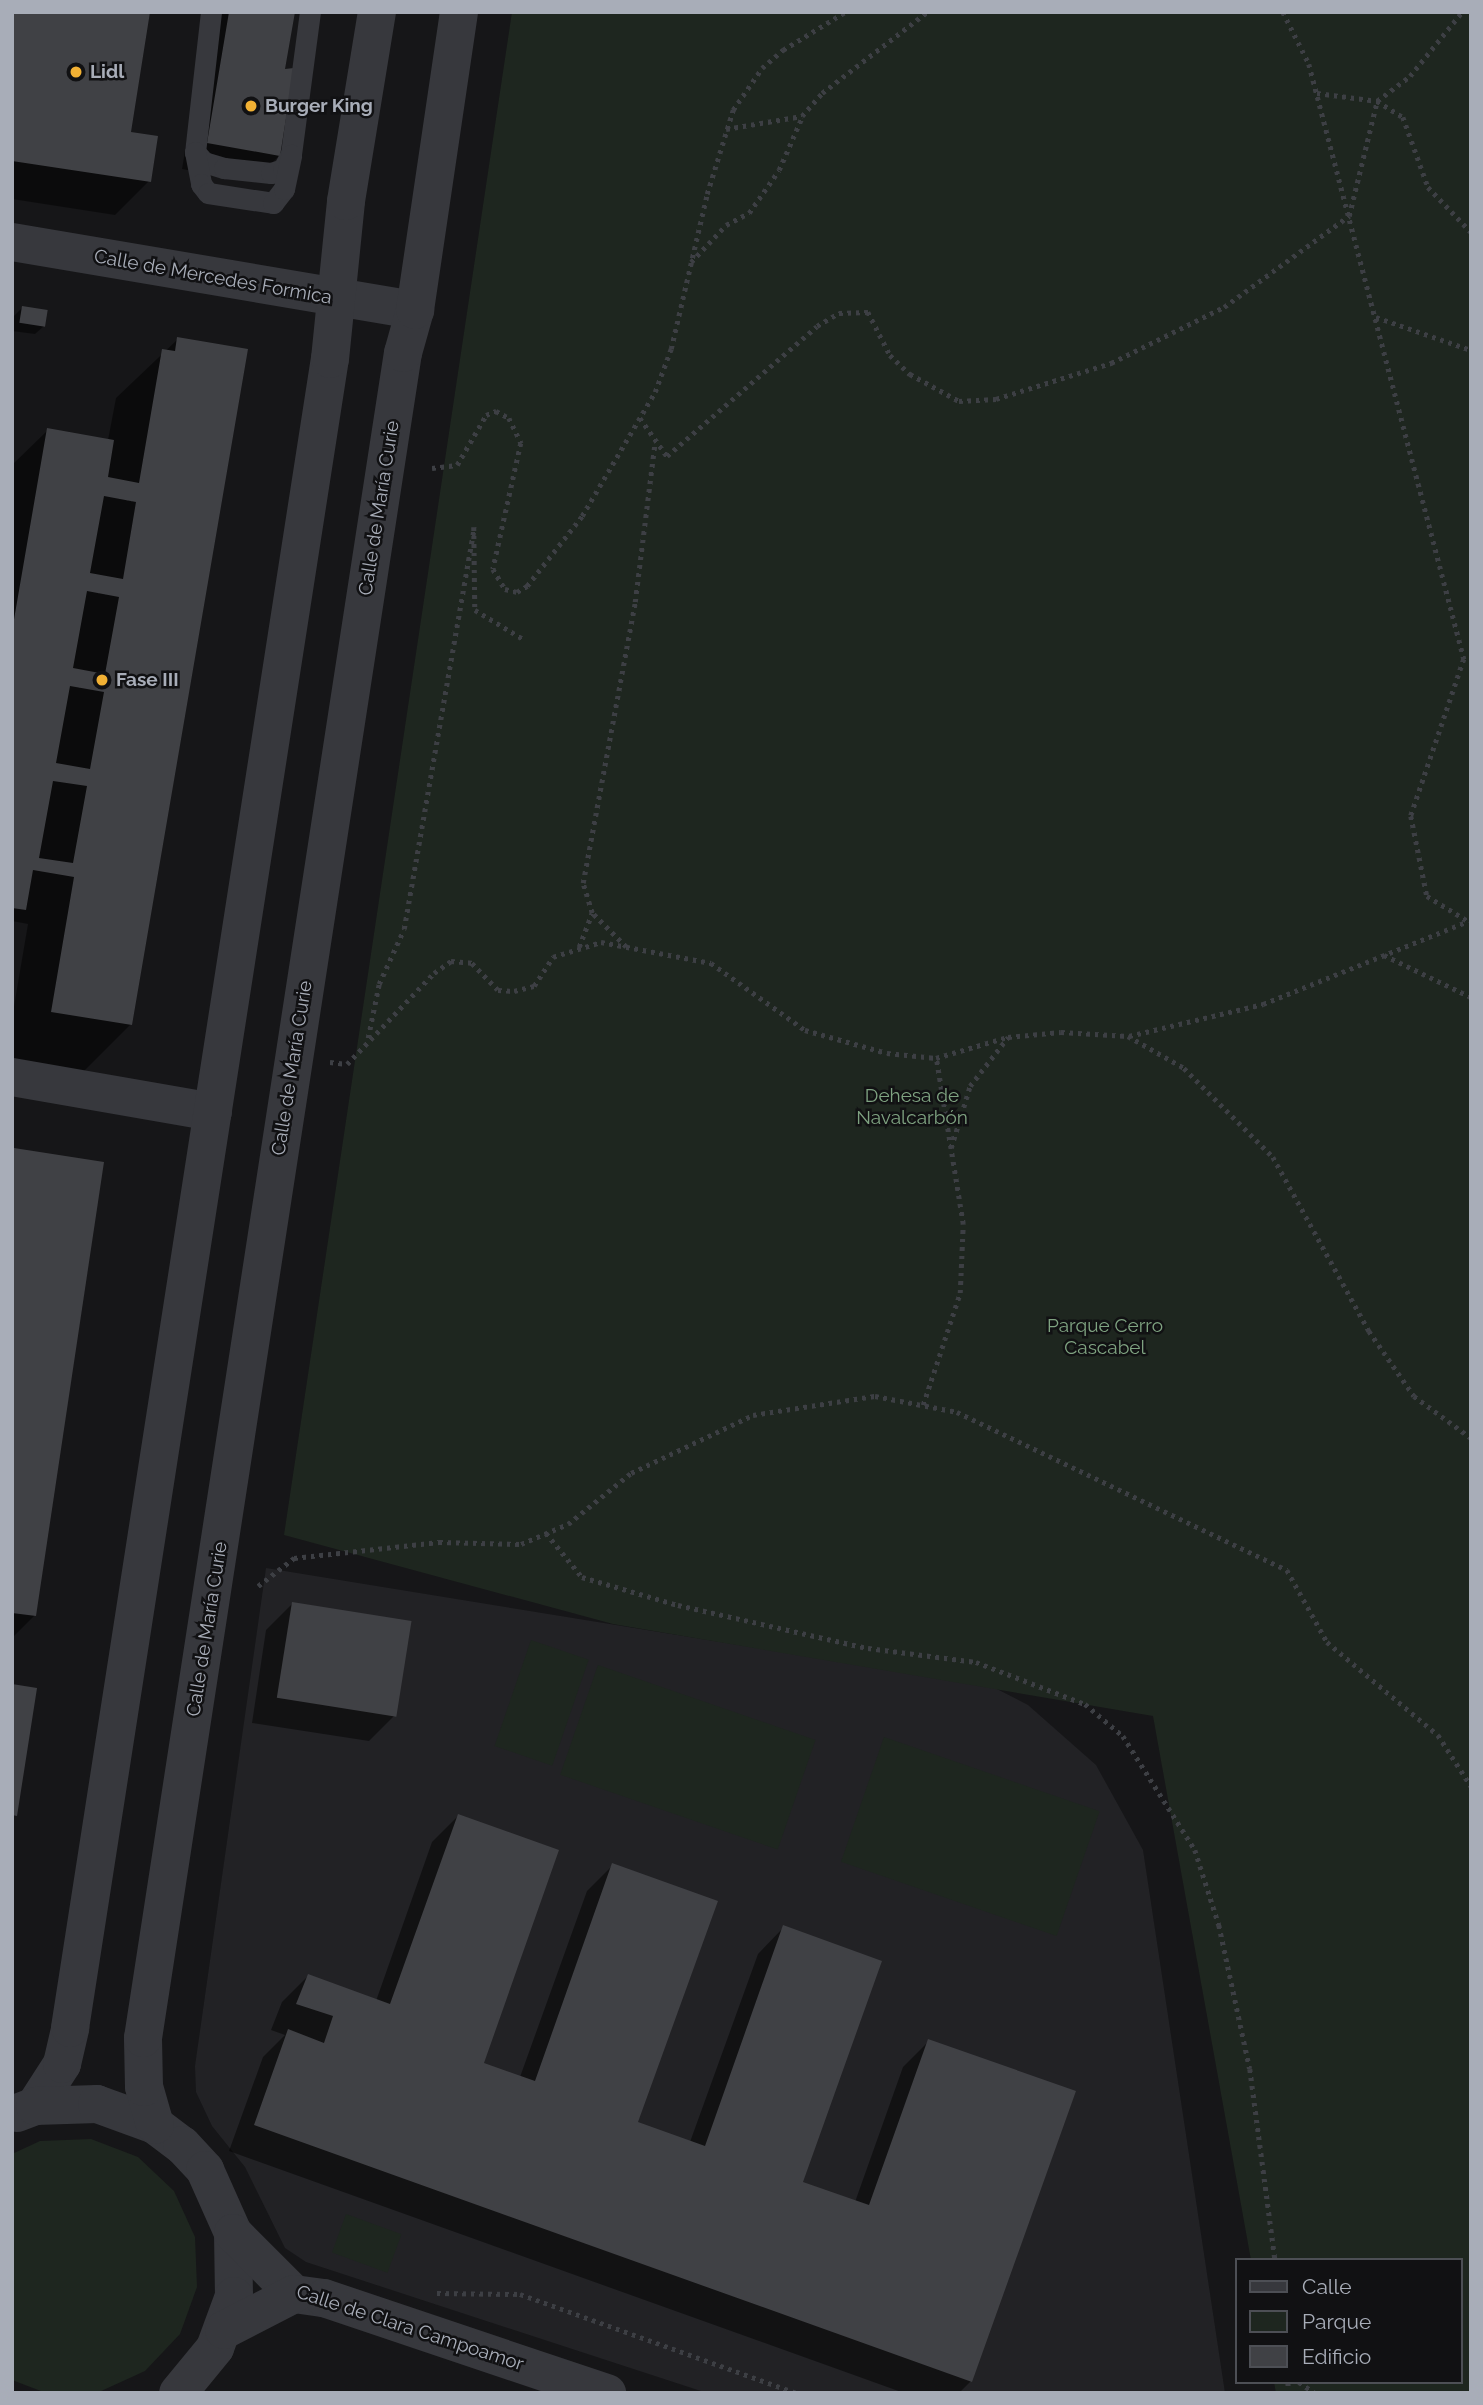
<!DOCTYPE html>
<meta charset="utf-8">
<style>
body{margin:0}
#map{position:relative;width:1483px;height:2405px;overflow:hidden;background:#161618;font-family:Raleway,sans-serif}
div>[style]{position:absolute}
[style*='--x']{left:calc(var(--x)*1px);top:calc(var(--y)*1px);width:calc(var(--w)*1px);rotate:calc(var(--a)*1deg)}
.built>*{inset:0;background:#222225}
.green>*{inset:0;background:#1e261f;transform-origin:0 0}
.shadow>*{inset:0;background:#0007}
.building>*{inset:0;background:#404145;transform-origin:0 0}
.path>*{height:4.5px;margin-top:-2.25px;transform-origin:0;background:repeating-linear-gradient(90deg,#3d3f44 0 3.5px,transparent 0 8.5px)}
.lane>*{height:21px;margin:-10.5px;padding:0 10.5px;transform-origin:10.5px;border-radius:10.5px;background:#37383d}
.street>*{height:38px;margin:-19px;padding:0 19px;transform-origin:19px;border-radius:19px;background:#37383d}
.dots>*{width:19px;height:19px;translate:-50% -50%;box-sizing:border-box;border:4px solid #111113;border-radius:50%}
span{translate:-50% -50%;white-space:nowrap;text-align:center;line-height:1.15;-webkit-text-stroke:5px #111113;paint-order:stroke}
.poi-label{font-size:19px;color:#a8adb8;font-weight:700}
.left{translate:0 -50%;text-align:left}
.street-label{font-size:19px;color:#a8adb8}
.park-label{font-size:19px;color:#7fa381}
.frame{position:absolute;inset:0;border:14px solid #a8adb8;pointer-events:none}
.legend{position:absolute;left:1235px;top:2258px;width:228px;height:126px;box-sizing:border-box;background:#111113;border:2px solid #4d4f55;margin:0;padding:9px 12px;list-style:none;font-size:21px;color:#a8adb8}
.legend li{display:flex;align-items:center;gap:14px;height:35px}
.legend b{width:35px;border:2px solid #4d4f55}
</style>
<div id="map">
<div class="built">
<i style="clip-path:polygon(266px 1568px,991px 1686px,1028px 1705px,1096px 1765px,1143px 1850px,1225px 2393px,707px 2393px,306px 2262px,285px 2248px,245px 2167px,212px 2126px,196px 2092px,195px 2066px)"></i>
</div>
<div class="green">
<i style="clip-path:polygon(512px 12px,1471px 12px,1471px 2393px,1276px 2393px,1274px 2382px,1460px 2382px,1460px 2260px,1251px 2260px,1153px 1716px,613px 1624px,284px 1535px)"></i>
<i style="left:531px;top:1640px;width:61px;height:112px;rotate:19deg"></i>
<i style="left:598px;top:1665px;width:230px;height:116px;rotate:19deg"></i>
<i style="left:884px;top:1737px;width:228px;height:132px;rotate:19deg"></i>
<i style="clip-path:polygon(91px 2139px,138px 2157px,174px 2191px,195px 2237px,197px 2287px,180px 2334px,145px 2371px,99px 2392px,46px 2393px,12px 2380px,12px 2154px,40px 2141px)"></i>
<i style="left:346px;top:2214px;width:59px;height:41px;rotate:20deg"></i>
</div>
<div class="shadow">
<i style="clip-path:polygon(12px 12px,129px 133px,149px 181px,115px 215px,12px 199px)"></i>
<i style="clip-path:polygon(208px 12px,293px 12px,283px 71px,279px 156px,253px 182px,182px 169px)"></i>
<i style="clip-path:polygon(22px 308px,44px 326px,35px 334px,12px 331px,14px 316px)"></i>
<i style="clip-path:polygon(178px 339px,130px 1025px,83px 1072px,12px 1059px,12px 1018px,28px 924px,12px 921px,12px 465px,48px 430px,108px 440px,116px 398px)"></i>
<i style="clip-path:polygon(14px 1150px,34px 1616px,12px 1638px,12px 1152px)"></i>
<i style="clip-path:polygon(293px 1603px,395px 1715px,369px 1741px,252px 1723px,266px 1630px)"></i>
<i style="clip-path:polygon(458px 1816px,481px 2064px,520px 2077px,587px 1891px,613px 1865px,636px 2123px,690px 2142px,758px 1954px,784px 1927px,801px 2183px,855px 2202px,903px 2067px,929px 2041px,971px 2381px,959px 2393px,904px 2393px,229px 2151px,263px 2057px,285px 2035px,271px 2030px,282px 2002px,308px 1976px,376px 2001px,432px 1842px)"></i>
</div>
<div class="building">
<i style="clip-path:polygon(12px 12px,150px 12px,131px 132px,158px 136px,151px 182px,12px 161px)"></i>
<i style="clip-path:polygon(229px 12px,295px 12px,285px 69px,294px 68px,280px 156px,207px 143px)"></i>
<i style="left:22px;top:306px;width:26px;height:17px;rotate:9deg"></i>
<i style="clip-path:polygon(evenodd,177px 337px,248px 349px,132px 1025px,51px 1012px,74px 877px,33px 870px,26px 910px,12px 908px,12px 631px,47px 428px,114px 440px,108px 477px,139px 483px,162px 349px,175px 351px,177px 337px,104px 496px,136px 502px,123px 579px,90px 573px,104px 496px,177px 337px,87px 591px,119px 597px,105px 674px,73px 668px,87px 591px,177px 337px,70px 686px,104px 692px,90px 769px,56px 763px,70px 686px,177px 337px,53px 781px,87px 786px,73px 863px,39px 858px,53px 781px)"></i>
<i style="clip-path:polygon(14px 1148px,104px 1162px,36px 1616px,12px 1613px)"></i>
<i style="left:292px;top:1602px;width:121px;height:97px;rotate:9deg"></i>
<i style="clip-path:polygon(12px 1684px,37px 1688px,17px 1816px,12px 1815px)"></i>
<i style="clip-path:polygon(458px 1814px,559px 1850px,484px 2063px,535px 2081px,612px 1863px,718px 1901px,638px 2122px,705px 2146px,783px 1925px,882px 1961px,803px 2182px,869px 2205px,928px 2039px,1076px 2091px,972px 2382px,254px 2125px,288px 2029px,324px 2043px,333px 2016px,296px 2004px,308px 1974px,390px 2004px)"></i>
</div>
<div class="path">
<i style="--x:1283;--y:12;--w:58;--a:63.4"></i>
<i style="--x:1309;--y:64;--w:615;--a:75.4"></i>
<i style="--x:1464;--y:659;--w:166;--a:108.7"></i>
<i style="--x:1411;--y:816;--w:82;--a:78.7"></i>
<i style="--x:1427;--y:896;--w:52;--a:31.5"></i>
<i style="--x:1317;--y:93;--w:61;--a:7.6"></i>
<i style="--x:1377;--y:101;--w:31;--a:32"></i>
<i style="--x:1403;--y:117;--w:74;--a:70.3"></i>
<i style="--x:1428;--y:187;--w:62;--a:46.3"></i>
<i style="--x:726;--y:129;--w:77;--a:-9.7"></i>
<i style="--x:802;--y:116;--w:30;--a:-49"></i>
<i style="--x:822;--y:93;--w:133;--a:-37.6"></i>
<i style="--x:691;--y:262;--w:51;--a:-46.6"></i>
<i style="--x:726;--y:225;--w:26;--a:-28"></i>
<i style="--x:749;--y:213;--w:52;--a:-55.1"></i>
<i style="--x:779;--y:170;--w:58;--a:-66.5"></i>
<i style="--x:1376;--y:317;--w:101;--a:19.2"></i>
<i style="--x:640;--y:418;--w:47;--a:54.6"></i>
<i style="--x:667;--y:456;--w:198;--a:-40.9"></i>
<i style="--x:817;--y:326;--w:26;--a:-31"></i>
<i style="--x:839;--y:313;--w:29;--a:-2"></i>
<i style="--x:868;--y:312;--w:48;--a:62.9"></i>
<i style="--x:890;--y:355;--w:28;--a:44"></i>
<i style="--x:910;--y:374;--w:56;--a:28.9"></i>
<i style="--x:959;--y:401;--w:37;--a:-3"></i>
<i style="--x:996;--y:399;--w:121;--a:-17.4"></i>
<i style="--x:1111;--y:363;--w:126;--a:-26.4"></i>
<i style="--x:1224;--y:307;--w:155;--a:-36.1"></i>
<i style="--x:1349;--y:216;--w:118;--a:-76.3"></i>
<i style="--x:1377;--y:101;--w:41;--a:-37.1"></i>
<i style="--x:1410;--y:76;--w:82;--a:-50.9"></i>
<i style="--x:432;--y:468;--w:25;--a:-7"></i>
<i style="--x:457;--y:465;--w:58;--a:-59.9"></i>
<i style="--x:486;--y:415;--w:11;--a:-22"></i>
<i style="--x:496;--y:411;--w:15;--a:28"></i>
<i style="--x:509;--y:418;--w:28;--a:64"></i>
<i style="--x:521;--y:443;--w:129;--a:102.5"></i>
<i style="--x:493;--y:569;--w:23;--a:59"></i>
<i style="--x:505;--y:589;--w:12;--a:14"></i>
<i style="--x:517;--y:592;--w:12;--a:-31"></i>
<i style="--x:527;--y:586;--w:89;--a:-51.8"></i>
<i style="--x:582;--y:516;--w:144;--a:-59.5"></i>
<i style="--x:655;--y:392;--w:46;--a:-69.6"></i>
<i style="--x:671;--y:349;--w:159;--a:-76.9"></i>
<i style="--x:707;--y:194;--w:88;--a:-72.8"></i>
<i style="--x:733;--y:110;--w:51;--a:-55.4"></i>
<i style="--x:762;--y:68;--w:28;--a:-41"></i>
<i style="--x:783;--y:50;--w:73;--a:-31.5"></i>
<i style="--x:579;--y:947;--w:36;--a:-69"></i>
<i style="--x:626;--y:947;--w:48;--a:-135"></i>
<i style="--x:592;--y:913;--w:31;--a:-107"></i>
<i style="--x:583;--y:883;--w:286;--a:-79.5"></i>
<i style="--x:635;--y:602;--w:161;--a:-82.9"></i>
<i style="--x:1384;--y:955;--w:97;--a:25.8"></i>
<i style="--x:1129;--y:1036;--w:138;--a:-13.4"></i>
<i style="--x:1263;--y:1004;--w:221;--a:-22"></i>
<i style="--x:368;--y:1038;--w:55;--a:-78.5"></i>
<i style="--x:379;--y:984;--w:60;--a:-65.6"></i>
<i style="--x:404;--y:929;--w:408;--a:-80.1"></i>
<i style="--x:474;--y:527;--w:83;--a:89.3"></i>
<i style="--x:475;--y:610;--w:56;--a:31.1"></i>
<i style="--x:330;--y:1062;--w:17;--a:7"></i>
<i style="--x:347;--y:1064;--w:126;--a:-46.3"></i>
<i style="--x:434;--y:973;--w:21;--a:-35"></i>
<i style="--x:451;--y:961;--w:21;--a:5"></i>
<i style="--x:472;--y:963;--w:37;--a:46"></i>
<i style="--x:498;--y:990;--w:16;--a:4"></i>
<i style="--x:514;--y:991;--w:21;--a:-14"></i>
<i style="--x:534;--y:986;--w:35;--a:-57"></i>
<i style="--x:553;--y:957;--w:50;--a:-17.4"></i>
<i style="--x:601;--y:942;--w:112;--a:10.8"></i>
<i style="--x:711;--y:963;--w:115;--a:35.5"></i>
<i style="--x:805;--y:1030;--w:85;--a:15.7"></i>
<i style="--x:887;--y:1053;--w:49;--a:5.8"></i>
<i style="--x:936;--y:1058;--w:75;--a:-16.3"></i>
<i style="--x:1008;--y:1037;--w:53;--a:-5.4"></i>
<i style="--x:1061;--y:1032;--w:67;--a:3.4"></i>
<i style="--x:1128;--y:1036;--w:64;--a:29.7"></i>
<i style="--x:1184;--y:1068;--w:126;--a:45"></i>
<i style="--x:1273;--y:1157;--w:199;--a:61.1"></i>
<i style="--x:1369;--y:1331;--w:79;--a:55.3"></i>
<i style="--x:1414;--y:1396;--w:71;--a:36.4"></i>
<i style="--x:951;--y:1148;--w:65;--a:-73"></i>
<i style="--x:970;--y:1086;--w:62;--a:-52.2"></i>
<i style="--x:923;--y:1405;--w:118;--a:-71.7"></i>
<i style="--x:960;--y:1293;--w:69;--a:-87.5"></i>
<i style="--x:963;--y:1224;--w:168;--a:-99.2"></i>
<i style="--x:546;--y:1533;--w:57;--a:50.7"></i>
<i style="--x:582;--y:1577;--w:100;--a:16.3"></i>
<i style="--x:678;--y:1605;--w:195;--a:12.8"></i>
<i style="--x:868;--y:1648;--w:109;--a:7.4"></i>
<i style="--x:976;--y:1662;--w:117;--a:21.1"></i>
<i style="--x:1085;--y:1704;--w:50;--a:40.1"></i>
<i style="--x:1123;--y:1736;--w:135;--a:57.7"></i>
<i style="--x:1195;--y:1850;--w:79;--a:72.3"></i>
<i style="--x:1219;--y:1925;--w:147;--a:77.9"></i>
<i style="--x:1250;--y:2069;--w:193;--a:82.5"></i>
<i style="--x:258;--y:1586;--w:46;--a:-37.9"></i>
<i style="--x:294;--y:1558;--w:146;--a:-6.3"></i>
<i style="--x:439;--y:1542;--w:82;--a:1.4"></i>
<i style="--x:521;--y:1544;--w:51;--a:-23.1"></i>
<i style="--x:568;--y:1524;--w:81;--a:-39"></i>
<i style="--x:631;--y:1473;--w:135;--a:-25.4"></i>
<i style="--x:753;--y:1415;--w:123;--a:-8.9"></i>
<i style="--x:875;--y:1396;--w:84;--a:11"></i>
<i style="--x:957;--y:1412;--w:366;--a:25.6"></i>
<i style="--x:1287;--y:1570;--w:82;--a:60.9"></i>
<i style="--x:1327;--y:1642;--w:145;--a:40"></i>
<i style="--x:1438;--y:1735;--w:61;--a:57.1"></i>
<i style="--x:437;--y:2293;--w:83;--a:0.7"></i>
<i style="--x:520;--y:2294;--w:294;--a:19.7"></i>
<i style="--x:1288;--y:2382;--w:11;--a:85"></i>
<i style="--x:1299;--y:2382;--w:19;--a:35"></i>
</div>
<div class="lane">
<i style="--x:211;--y:12;--w:141;--a:96.5"></i>
<i style="--x:195;--y:152;--w:13;--a:48"></i>
<i style="--x:204;--y:162;--w:21;--a:17"></i>
<i style="--x:224;--y:168;--w:47;--a:6.1"></i>
<i style="--x:271;--y:173;--w:13;--a:-18"></i>
<i style="--x:283;--y:169;--w:17;--a:-62"></i>
<i style="--x:291;--y:154;--w:143;--a:-82.4"></i>
<i style="--x:195;--y:152;--w:33;--a:79"></i>
<i style="--x:201;--y:184;--w:11;--a:52"></i>
<i style="--x:208;--y:193;--w:66;--a:8.7"></i>
<i style="--x:273;--y:203;--w:18;--a:-52"></i>
<i style="--x:284;--y:189;--w:35;--a:-78"></i>
</div>
<div class="street">
<i style="--x:12;--y:242;--w:409;--a:9.6"></i>
<i style="--x:12;--y:1077;--w:204;--a:9.9"></i>
<i style="--x:35;--y:2106;--w:50;--a:-57.3"></i>
<i style="--x:62;--y:2064;--w:37;--a:-77"></i>
<i style="--x:70;--y:2028;--w:1689;--a:-81.15"></i>
<i style="--x:330;--y:359;--w:159;--a:-84.2"></i>
<i style="--x:346;--y:201;--w:192;--a:-80.7"></i>
<i style="--x:17;--y:2113;--w:19;--a:-21"></i>
<i style="--x:35;--y:2106;--w:62;--a:-1.8"></i>
<i style="--x:97;--y:2104;--w:62;--a:19.9"></i>
<i style="--x:155;--y:2125;--w:34;--a:37"></i>
<i style="--x:182;--y:2145;--w:34;--a:47"></i>
<i style="--x:205;--y:2170;--w:69;--a:66"></i>
<i style="--x:233;--y:2233;--w:63;--a:89.1"></i>
<i style="--x:234;--y:2296;--w:55;--a:110.1"></i>
<i style="--x:215;--y:2348;--w:58;--a:129.4"></i>
<i style="--x:155;--y:2125;--w:40;--a:-106"></i>
<i style="--x:144;--y:2087;--w:49;--a:-91.2"></i>
<i style="--x:143;--y:2038;--w:1705;--a:-81.23"></i>
<i style="--x:403;--y:353;--w:45;--a:-74.4"></i>
<i style="--x:415;--y:310;--w:301;--a:-81.6"></i>
<i style="--x:233;--y:2233;--w:86;--a:45"></i>
<i style="--x:294;--y:2294;--w:30;--a:8"></i>
<i style="--x:324;--y:2298;--w:299;--a:18.6"></i>
<i style="--x:224;--y:2330;--w:79;--a:-27.2"></i>
</div>
<div class="dots">
<i style="left:76px;top:72px;background:#f2b134"></i>
<i style="left:251px;top:106px;background:#f2b134"></i>
<i style="left:102px;top:680px;background:#f2b134"></i>
</div>
<div class="poi-label">
<span class="left" style="left:90px;top:72px">Lidl</span>
<span class="left" style="left:265px;top:106px">Burger King</span>
<span class="left" style="left:116px;top:680px">Fase III</span>
</div>
<div class="street-label">
<span style="left:213px;top:277px;rotate:10deg">Calle de Mercedes Formica</span>
<span style="left:379px;top:508px;rotate:-81deg">Calle de María Curie</span>
<span style="left:292px;top:1068px;rotate:-81deg">Calle de María Curie</span>
<span style="left:207px;top:1629px;rotate:-81deg">Calle de María Curie</span>
<span style="left:410px;top:2328px;rotate:18deg">Calle de Clara Campoamor</span>
</div>
<div class="park-label">
<span style="left:912px;top:1107px">Dehesa de<br>Navalcarbón</span>
<span style="left:1105px;top:1337px">Parque Cerro<br>Cascabel</span>
</div>
<div class="frame"></div>
<ul class="legend">
<li><b style="height:9px;background:#37383d"></b>Calle</li>
<li><b style="height:19px;background:#1e261f"></b>Parque</li>
<li><b style="height:19px;background:#404145"></b>Edificio</li>
</ul>
</div>
